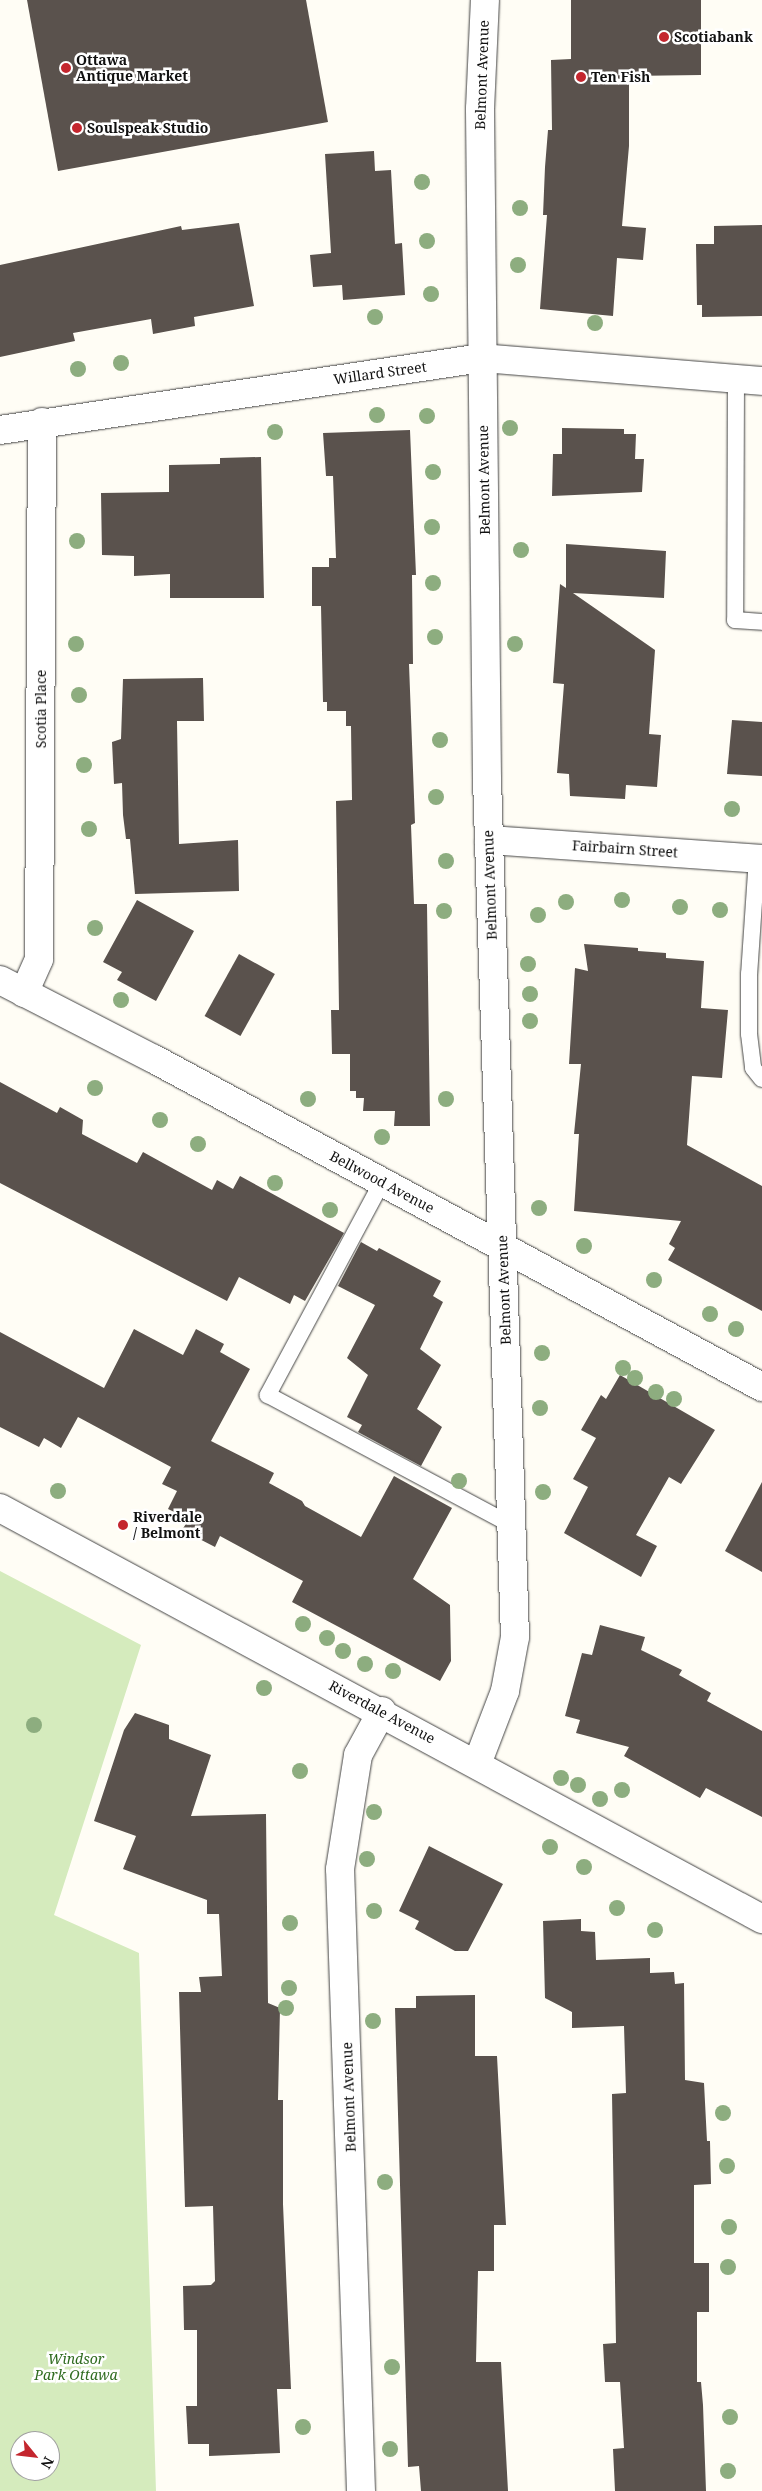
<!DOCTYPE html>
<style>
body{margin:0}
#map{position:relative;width:762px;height:2491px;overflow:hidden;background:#fffdf5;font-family:"Noto Serif",serif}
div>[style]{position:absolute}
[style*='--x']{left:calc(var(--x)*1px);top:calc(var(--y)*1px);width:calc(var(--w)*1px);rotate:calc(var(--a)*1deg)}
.green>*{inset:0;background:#d5ebbd}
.building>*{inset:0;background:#5a524d;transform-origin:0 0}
.roads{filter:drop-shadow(0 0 1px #444) drop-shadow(0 0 1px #444)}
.service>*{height:16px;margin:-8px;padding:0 8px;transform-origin:8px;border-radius:8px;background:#fff}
.minor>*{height:28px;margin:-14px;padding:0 14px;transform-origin:14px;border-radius:14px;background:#fff}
.tertiary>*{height:28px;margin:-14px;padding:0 14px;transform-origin:14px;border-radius:14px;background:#fff}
.trees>*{width:16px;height:16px;margin:-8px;border-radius:50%;background:#8dad7f}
.dots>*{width:14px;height:14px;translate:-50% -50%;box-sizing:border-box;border:2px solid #fff;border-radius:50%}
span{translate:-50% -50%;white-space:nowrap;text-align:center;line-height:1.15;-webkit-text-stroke:5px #fff;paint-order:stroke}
.poi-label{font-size:14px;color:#111;font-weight:700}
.left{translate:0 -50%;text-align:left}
.street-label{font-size:14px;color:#111}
.park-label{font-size:14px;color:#2f6b1f;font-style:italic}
.north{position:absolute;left:10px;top:2431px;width:50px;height:50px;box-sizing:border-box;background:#fff;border:1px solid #a0a0a0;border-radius:50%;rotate:119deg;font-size:14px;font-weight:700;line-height:20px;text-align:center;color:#111}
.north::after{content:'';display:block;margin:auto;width:18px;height:22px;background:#c4262e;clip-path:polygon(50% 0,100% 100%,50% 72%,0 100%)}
</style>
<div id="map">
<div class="green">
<i style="clip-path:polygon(evenodd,0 1571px,141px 1645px,54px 1915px,139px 1953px,156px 2491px,0 2491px,0 1571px,20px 2441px,50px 2441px,50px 2471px,20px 2471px,20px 2441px)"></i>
</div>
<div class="building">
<i style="clip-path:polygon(27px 0,306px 0,328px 122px,58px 171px)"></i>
<i style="clip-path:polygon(571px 0,701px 0,701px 75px,629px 76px,629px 146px,622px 226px,646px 228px,643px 260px,617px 258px,613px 316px,540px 309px,547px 215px,543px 215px,545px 167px,548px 130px,552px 130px,551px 60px,571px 59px)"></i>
<i style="clip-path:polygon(374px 151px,375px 171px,391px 170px,395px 244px,402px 243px,405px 295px,343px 300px,342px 285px,313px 287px,310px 255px,331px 253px,325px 154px)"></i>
<i style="clip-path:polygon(239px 223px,254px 306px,194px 317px,195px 326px,153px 334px,151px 319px,73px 333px,75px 341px,0 357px,0 265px,181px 226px,182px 230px)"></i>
<i style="clip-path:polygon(762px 225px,762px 316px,702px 317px,702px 305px,697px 305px,696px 244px,714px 244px,714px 226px)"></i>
<i style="clip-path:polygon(562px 428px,624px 429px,624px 434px,636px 434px,635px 459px,644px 459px,642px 492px,552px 496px,553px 454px,562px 454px)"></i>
<i style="clip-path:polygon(410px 430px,416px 575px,412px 575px,413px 664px,409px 664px,415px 823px,411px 825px,414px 904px,427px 904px,430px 1126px,394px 1126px,395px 1111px,363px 1111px,364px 1098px,356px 1098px,356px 1091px,350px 1091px,350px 1054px,332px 1054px,331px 1010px,339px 1010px,336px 801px,352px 800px,351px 726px,346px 726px,346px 711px,327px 711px,327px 702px,323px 702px,321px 606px,312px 606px,312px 567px,329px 567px,329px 558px,336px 558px,333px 476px,326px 476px,323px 433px)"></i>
<i style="clip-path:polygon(261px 457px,264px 598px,170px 598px,170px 574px,134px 576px,134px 556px,102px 555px,101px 493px,169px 492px,169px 465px,220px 464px,220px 458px)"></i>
<i style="clip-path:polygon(566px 544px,666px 551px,664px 598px,573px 593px,655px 650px,649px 734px,661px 735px,657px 787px,626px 785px,625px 799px,570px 796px,569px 774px,557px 773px,564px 684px,553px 683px,560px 584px,566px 588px)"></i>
<i style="clip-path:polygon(203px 678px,204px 721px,177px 721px,179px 844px,238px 840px,239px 891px,135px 894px,130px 839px,126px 839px,123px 815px,122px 783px,114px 784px,112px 742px,121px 739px,123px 679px)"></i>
<i style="clip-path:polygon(732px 720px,762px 722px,762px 776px,727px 774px)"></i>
<i style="clip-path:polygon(137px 900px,194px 931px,156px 1001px,117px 980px,122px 972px,103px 962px)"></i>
<i style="clip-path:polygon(584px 944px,638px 948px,638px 951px,666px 953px,666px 958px,704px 961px,701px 1008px,728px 1010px,722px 1078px,692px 1076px,687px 1145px,762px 1186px,762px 1311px,668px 1260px,675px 1248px,669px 1244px,681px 1221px,574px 1211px,579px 1134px,574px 1134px,581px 1064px,569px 1064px,575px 968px,588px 971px)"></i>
<i style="left:239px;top:954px;width:41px;height:71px;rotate:29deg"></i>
<i style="clip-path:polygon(0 1082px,57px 1113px,60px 1107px,83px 1120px,82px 1134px,137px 1163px,143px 1152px,212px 1190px,217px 1180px,233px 1189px,240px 1176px,344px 1233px,305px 1301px,294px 1295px,290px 1304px,239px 1277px,227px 1301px,0 1183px)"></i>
<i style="clip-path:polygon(361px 1242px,377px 1251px,379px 1248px,441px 1281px,433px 1296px,443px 1302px,420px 1349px,441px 1365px,417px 1409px,442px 1427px,421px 1466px,358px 1432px,362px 1425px,347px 1417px,368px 1375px,347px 1358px,375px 1305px,338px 1286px)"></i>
<i style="clip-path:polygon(134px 1329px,183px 1355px,196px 1329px,224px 1344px,220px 1352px,250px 1369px,211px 1441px,274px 1473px,269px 1483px,302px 1501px,305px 1506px,361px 1537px,394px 1476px,452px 1508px,413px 1579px,450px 1605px,451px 1661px,440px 1681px,292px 1602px,303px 1581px,220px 1536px,215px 1547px,182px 1530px,189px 1519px,168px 1509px,177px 1491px,162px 1484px,171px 1467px,78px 1417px,61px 1448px,44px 1438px,39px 1447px,0 1427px,0 1332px,104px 1388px)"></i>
<i style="clip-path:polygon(620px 1375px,715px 1430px,681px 1484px,669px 1477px,636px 1535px,657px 1546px,641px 1577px,564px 1533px,588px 1487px,573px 1479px,596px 1438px,581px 1430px,601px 1395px,606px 1399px)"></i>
<i style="clip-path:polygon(762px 1482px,762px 1572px,725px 1551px)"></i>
<i style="clip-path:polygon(600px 1625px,645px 1637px,641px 1650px,682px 1670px,679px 1675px,711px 1693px,707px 1701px,762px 1731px,762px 1817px,706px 1788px,700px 1798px,624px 1756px,629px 1747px,576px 1733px,580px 1720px,565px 1716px,582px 1653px,592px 1655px)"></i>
<i style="clip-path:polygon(135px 1713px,169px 1725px,169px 1739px,211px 1755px,191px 1816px,266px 1814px,268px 2003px,280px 2008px,278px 2100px,283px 2100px,283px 2204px,291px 2389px,277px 2389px,280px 2453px,209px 2456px,209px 2444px,188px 2444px,186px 2406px,197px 2406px,197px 2330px,184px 2330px,183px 2286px,211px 2285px,215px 2281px,213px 2206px,185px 2207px,179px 1992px,201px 1992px,199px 1977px,222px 1976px,219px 1914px,207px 1914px,207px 1900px,123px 1869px,136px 1836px,94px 1821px,124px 1730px)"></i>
<i style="clip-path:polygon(429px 1846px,503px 1884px,468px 1951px,455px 1951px,415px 1929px,419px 1921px,399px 1911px)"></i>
<i style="clip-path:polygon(581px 1919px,581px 1931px,595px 1932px,596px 1960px,650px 1958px,650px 1973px,674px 1972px,675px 1984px,684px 1983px,685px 2080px,704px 2083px,707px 2141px,710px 2141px,711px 2184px,694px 2185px,694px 2263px,709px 2263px,709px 2312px,697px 2312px,697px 2382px,701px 2382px,703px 2405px,706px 2491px,615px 2491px,613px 2449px,624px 2448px,620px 2382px,605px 2382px,603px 2344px,616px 2343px,612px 2094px,626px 2093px,624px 2026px,572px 2028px,572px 2012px,545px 1998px,543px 1921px)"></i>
<i style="clip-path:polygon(475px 1995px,475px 2056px,497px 2056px,506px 2225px,494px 2225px,494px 2271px,478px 2271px,476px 2362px,501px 2362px,508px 2491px,421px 2491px,419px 2466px,408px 2467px,395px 2008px,416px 2008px,416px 1996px)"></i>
</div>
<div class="roads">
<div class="service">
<i style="--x:736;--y:379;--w:241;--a:90.2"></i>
<i style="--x:735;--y:620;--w:27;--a:4"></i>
<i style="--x:757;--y:858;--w:116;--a:93.9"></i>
<i style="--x:749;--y:974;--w:60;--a:90"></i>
<i style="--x:749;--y:1034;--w:34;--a:83"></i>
<i style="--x:753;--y:1068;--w:14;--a:51"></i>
<i style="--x:382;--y:1182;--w:242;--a:118.2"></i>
<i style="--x:268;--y:1395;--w:276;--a:28.1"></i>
</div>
<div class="minor">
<i style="--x:0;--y:430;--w:487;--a:-8.5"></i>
<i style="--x:482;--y:358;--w:281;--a:4.7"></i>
<i style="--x:489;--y:840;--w:274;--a:4"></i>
<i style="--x:0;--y:980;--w:173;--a:27.2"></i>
<i style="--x:154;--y:1059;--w:691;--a:28.35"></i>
<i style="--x:24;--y:993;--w:37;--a:-66"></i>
<i style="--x:39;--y:959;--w:537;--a:-89.68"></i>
<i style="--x:477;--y:1764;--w:78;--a:-69"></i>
<i style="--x:505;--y:1691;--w:55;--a:-79.5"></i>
<i style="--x:515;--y:1637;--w:858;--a:-91.87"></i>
<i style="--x:487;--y:779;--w:670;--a:-90.6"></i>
<i style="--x:480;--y:109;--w:109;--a:-87.4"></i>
<i style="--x:361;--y:2491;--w:622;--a:-91.93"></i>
<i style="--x:340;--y:1869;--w:115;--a:-81"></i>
<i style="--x:358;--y:1755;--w:50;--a:-61.4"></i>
</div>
<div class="tertiary">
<i style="--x:0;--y:1508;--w:866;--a:28.34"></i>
</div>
</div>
<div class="trees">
<i style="left:422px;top:182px"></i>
<i style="left:520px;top:208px"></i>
<i style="left:427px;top:241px"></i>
<i style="left:518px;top:265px"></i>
<i style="left:431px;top:294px"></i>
<i style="left:375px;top:317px"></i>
<i style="left:595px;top:323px"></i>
<i style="left:121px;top:363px"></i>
<i style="left:78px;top:369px"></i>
<i style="left:377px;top:415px"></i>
<i style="left:427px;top:416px"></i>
<i style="left:510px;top:428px"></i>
<i style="left:275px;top:432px"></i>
<i style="left:433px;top:472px"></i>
<i style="left:432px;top:527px"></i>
<i style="left:77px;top:541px"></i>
<i style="left:521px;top:550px"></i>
<i style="left:433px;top:583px"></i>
<i style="left:435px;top:637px"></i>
<i style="left:76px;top:644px"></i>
<i style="left:515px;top:644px"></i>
<i style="left:79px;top:695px"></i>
<i style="left:440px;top:740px"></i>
<i style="left:84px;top:765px"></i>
<i style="left:436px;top:797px"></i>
<i style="left:732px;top:809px"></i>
<i style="left:89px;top:829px"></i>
<i style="left:446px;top:861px"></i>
<i style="left:622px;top:900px"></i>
<i style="left:566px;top:902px"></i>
<i style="left:680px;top:907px"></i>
<i style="left:720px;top:910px"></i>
<i style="left:444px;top:911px"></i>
<i style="left:538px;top:915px"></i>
<i style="left:95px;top:928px"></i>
<i style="left:528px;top:964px"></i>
<i style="left:530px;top:994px"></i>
<i style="left:121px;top:1000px"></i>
<i style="left:530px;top:1021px"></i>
<i style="left:95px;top:1088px"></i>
<i style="left:308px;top:1099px"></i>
<i style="left:446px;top:1099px"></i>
<i style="left:160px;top:1120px"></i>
<i style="left:382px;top:1137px"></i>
<i style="left:198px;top:1144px"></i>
<i style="left:275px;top:1183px"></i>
<i style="left:539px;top:1208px"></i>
<i style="left:330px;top:1210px"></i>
<i style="left:584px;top:1246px"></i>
<i style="left:654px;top:1280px"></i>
<i style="left:710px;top:1314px"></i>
<i style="left:736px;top:1329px"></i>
<i style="left:542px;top:1353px"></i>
<i style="left:623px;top:1368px"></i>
<i style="left:635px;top:1378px"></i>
<i style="left:656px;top:1392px"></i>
<i style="left:674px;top:1399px"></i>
<i style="left:540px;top:1408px"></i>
<i style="left:459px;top:1481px"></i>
<i style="left:58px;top:1491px"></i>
<i style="left:543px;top:1492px"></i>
<i style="left:303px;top:1624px"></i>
<i style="left:327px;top:1638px"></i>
<i style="left:343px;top:1651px"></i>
<i style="left:365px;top:1664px"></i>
<i style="left:393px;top:1671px"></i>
<i style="left:264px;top:1688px"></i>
<i style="left:34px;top:1725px"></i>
<i style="left:300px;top:1771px"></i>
<i style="left:561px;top:1778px"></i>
<i style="left:578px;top:1785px"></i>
<i style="left:622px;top:1790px"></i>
<i style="left:600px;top:1799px"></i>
<i style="left:374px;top:1812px"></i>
<i style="left:550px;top:1847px"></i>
<i style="left:367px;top:1859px"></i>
<i style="left:584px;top:1867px"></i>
<i style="left:617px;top:1908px"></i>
<i style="left:374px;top:1911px"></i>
<i style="left:290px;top:1923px"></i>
<i style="left:655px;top:1930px"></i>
<i style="left:289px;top:1988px"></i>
<i style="left:286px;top:2008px"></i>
<i style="left:373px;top:2021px"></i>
<i style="left:723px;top:2113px"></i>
<i style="left:727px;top:2166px"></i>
<i style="left:385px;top:2182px"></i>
<i style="left:729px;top:2227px"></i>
<i style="left:728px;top:2267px"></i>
<i style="left:392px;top:2367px"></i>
<i style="left:730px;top:2417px"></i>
<i style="left:303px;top:2427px"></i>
<i style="left:390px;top:2449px"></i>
<i style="left:728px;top:2471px"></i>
</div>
<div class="dots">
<i style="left:664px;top:37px;background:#c4262e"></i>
<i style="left:66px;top:68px;background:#c4262e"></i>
<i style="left:581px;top:77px;background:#c4262e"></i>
<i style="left:77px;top:128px;background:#c4262e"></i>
<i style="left:123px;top:1525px;background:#c4262e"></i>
</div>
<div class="poi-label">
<span class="left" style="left:674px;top:37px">Scotiabank</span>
<span class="left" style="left:76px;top:68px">Ottawa<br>Antique Market</span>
<span class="left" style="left:591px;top:77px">Ten Fish</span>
<span class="left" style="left:87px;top:128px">Soulspeak Studio</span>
<span class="left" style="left:133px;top:1525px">Riverdale<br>/ Belmont</span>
</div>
<div class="street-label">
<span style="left:482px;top:75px;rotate:-88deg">Belmont Avenue</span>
<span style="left:380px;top:373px;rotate:-8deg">Willard Street</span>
<span style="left:484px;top:480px;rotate:-91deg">Belmont Avenue</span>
<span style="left:41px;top:709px;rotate:-90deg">Scotia Place</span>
<span style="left:625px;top:849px;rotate:4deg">Fairbairn Street</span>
<span style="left:490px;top:885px;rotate:-92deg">Belmont Avenue</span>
<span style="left:382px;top:1182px;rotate:28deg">Bellwood Avenue</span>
<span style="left:504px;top:1290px;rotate:-92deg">Belmont Avenue</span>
<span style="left:382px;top:1712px;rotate:28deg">Riverdale Avenue</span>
<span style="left:349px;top:2097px;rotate:-92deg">Belmont Avenue</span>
</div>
<div class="park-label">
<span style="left:76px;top:2367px">Windsor<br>Park Ottawa</span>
</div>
<div class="north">N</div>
</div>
